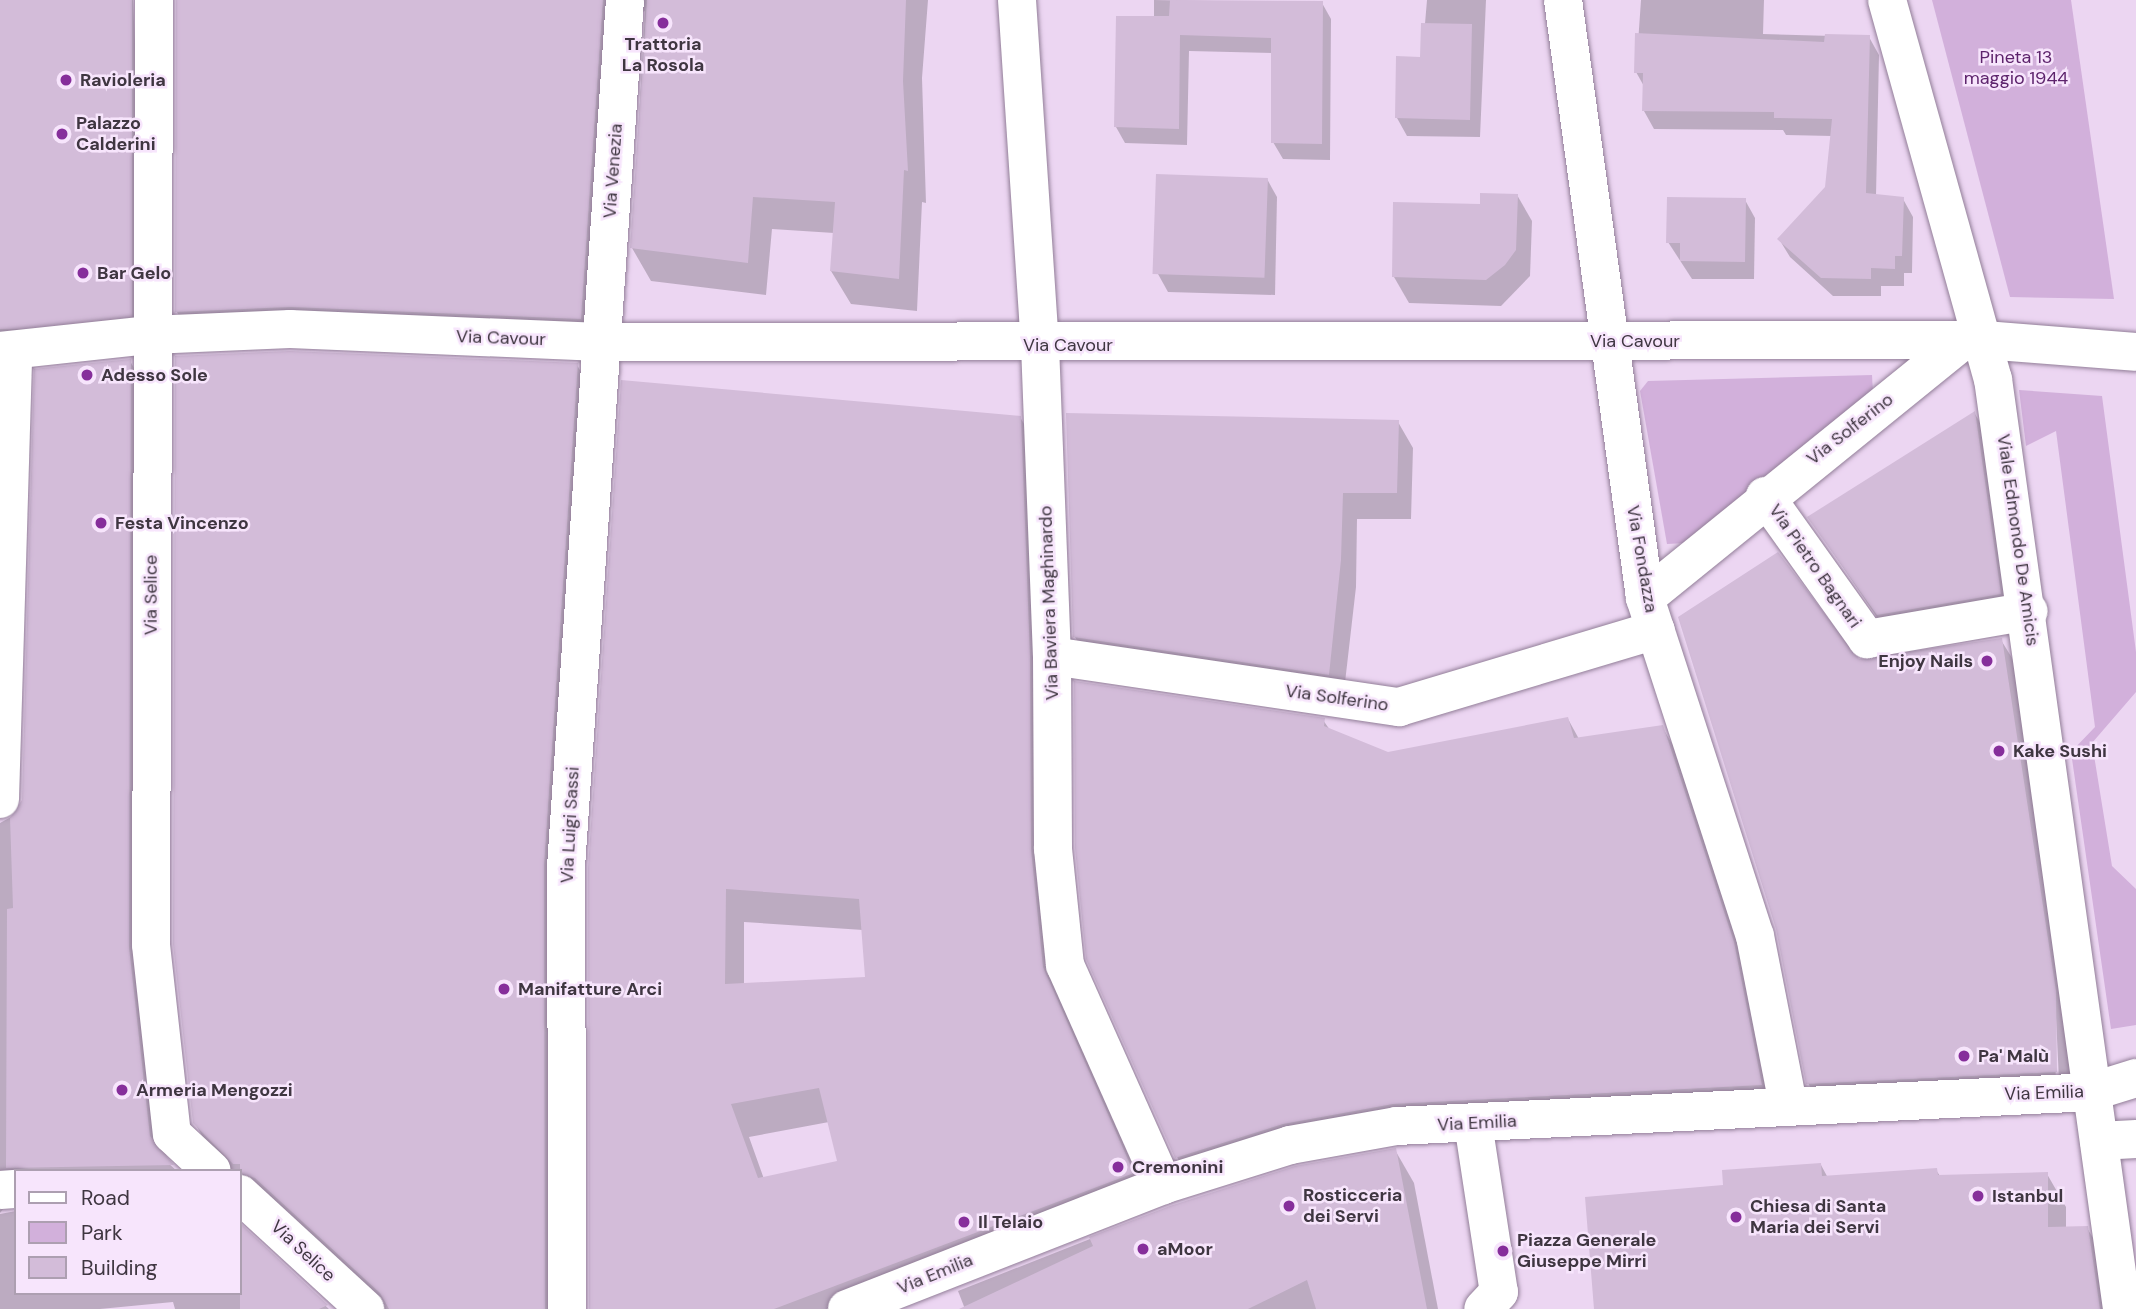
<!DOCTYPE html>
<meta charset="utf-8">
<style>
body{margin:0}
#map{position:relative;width:2136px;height:1309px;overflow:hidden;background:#ecd6f2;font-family:"DM Sans",sans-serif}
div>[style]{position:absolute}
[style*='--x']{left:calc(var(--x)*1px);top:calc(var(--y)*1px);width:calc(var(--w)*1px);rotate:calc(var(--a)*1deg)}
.green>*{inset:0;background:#d2b0db}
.shadow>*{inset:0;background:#0003}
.building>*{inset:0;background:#d3bcd9;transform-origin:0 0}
.roads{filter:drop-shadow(0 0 2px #927e98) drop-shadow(0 0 2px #927e98)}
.street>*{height:38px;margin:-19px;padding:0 19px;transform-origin:19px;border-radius:19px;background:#fff}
.dots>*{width:19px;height:19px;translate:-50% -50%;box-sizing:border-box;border:4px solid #f7e5fc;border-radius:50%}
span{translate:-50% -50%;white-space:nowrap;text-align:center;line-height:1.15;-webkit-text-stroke:5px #f7e5fc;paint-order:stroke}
.poi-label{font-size:18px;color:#3f3641;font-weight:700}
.left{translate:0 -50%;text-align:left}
.right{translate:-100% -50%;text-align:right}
.park-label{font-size:18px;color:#5d236c}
.street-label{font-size:18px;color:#3f3641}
.legend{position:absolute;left:14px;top:1169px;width:228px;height:126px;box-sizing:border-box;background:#f7e5fc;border:2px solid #ad9fb1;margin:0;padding:9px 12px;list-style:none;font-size:21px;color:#3f3641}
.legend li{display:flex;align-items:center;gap:14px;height:35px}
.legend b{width:35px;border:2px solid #ad9fb1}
</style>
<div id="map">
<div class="green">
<i style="clip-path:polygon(1932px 0,2071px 0,2114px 299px,2010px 297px)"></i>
<i style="clip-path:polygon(1872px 375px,1873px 393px,1686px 543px,1667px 544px,1640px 391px,1648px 381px)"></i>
<i style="clip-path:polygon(2019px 390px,2102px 396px,2136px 652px,2136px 692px,2092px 743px,2112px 866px,2136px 889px,2136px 1025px,2111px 1029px,2071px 752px,2095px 727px,2056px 431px,2026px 446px)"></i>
</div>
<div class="shadow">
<i style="clip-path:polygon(0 0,133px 0,149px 348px,17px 362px,0 375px)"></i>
<i style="clip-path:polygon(177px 0,928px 0,922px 78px,926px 203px,922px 202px,917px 311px,851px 304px,831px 271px,834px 233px,772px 229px,766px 295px,651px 281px,632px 248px,645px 11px,626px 20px,600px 352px,196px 345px,177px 312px)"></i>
<i style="clip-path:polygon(1154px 0,1322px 3px,1331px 19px,1330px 160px,1283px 159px,1273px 142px,1273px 53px,1189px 51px,1187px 145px,1125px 143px,1116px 127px,1154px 18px)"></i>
<i style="clip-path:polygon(1427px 0,1486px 0,1480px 137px,1407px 136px,1397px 118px,1422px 59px)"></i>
<i style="clip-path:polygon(1641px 0,1764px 0,1763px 34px,1869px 37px,1879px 55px,1876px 196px,1903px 199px,1913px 217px,1912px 273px,1904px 273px,1904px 286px,1881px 286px,1881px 296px,1833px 296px,1790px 257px,1779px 239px,1827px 188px,1832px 136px,1786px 135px,1783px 130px,1654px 129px,1644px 111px,1645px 88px,1636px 72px)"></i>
<i style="clip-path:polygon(1267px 179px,1277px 197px,1275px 295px,1168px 292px,1158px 274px)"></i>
<i style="clip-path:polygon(1517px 195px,1532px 221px,1530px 276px,1501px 306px,1409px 303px,1394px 277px,1482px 206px)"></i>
<i style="clip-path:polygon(1745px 200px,1755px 218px,1754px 279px,1692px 279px,1668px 242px)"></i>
<i style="clip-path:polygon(130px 361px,149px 394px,147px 979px,167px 1162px,177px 1171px,16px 1171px,7px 1204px,0 1213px,0 823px,20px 812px)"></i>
<i style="clip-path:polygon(577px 365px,596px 398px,563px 1309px,379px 1309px,240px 1181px,240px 1171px,229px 1171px,214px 1157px,195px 1123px)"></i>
<i style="clip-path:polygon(1975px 414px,1990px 439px,2015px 620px,1893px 641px,1809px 517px)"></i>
<i style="clip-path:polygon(evenodd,1020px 417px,1039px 450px,1061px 1002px,1151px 1206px,890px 1309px,591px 1309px,590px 868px,1020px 417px,744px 922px,863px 930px,867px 978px,744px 984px,744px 922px,1020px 417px,829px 1122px,839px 1163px,764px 1179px,749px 1137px,829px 1122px)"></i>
<i style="clip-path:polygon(1398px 422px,1413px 448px,1411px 519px,1357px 519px,1356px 587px,1343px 700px,1090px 663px,1075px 637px)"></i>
<i style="clip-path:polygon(evenodd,2001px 640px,2020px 671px,2074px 1103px,1826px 1115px,1808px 1083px,1859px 661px,2001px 640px,2052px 997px,2055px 997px,2059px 1080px,2056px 1081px,2052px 997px)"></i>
<i style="clip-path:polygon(1568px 719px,1579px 739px,1662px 727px,1679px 755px,1749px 972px,1777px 1113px,1410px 1132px,1193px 1186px,1177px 1157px,1323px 720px,1330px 730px,1387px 754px)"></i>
<i style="clip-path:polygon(1395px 1150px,1414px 1183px,1438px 1309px,965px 1309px,958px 1291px,1171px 1207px)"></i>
<i style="clip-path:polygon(1821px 1165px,1828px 1178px,1936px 1170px,1940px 1176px,2047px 1174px,2066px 1207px,2066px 1228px,2087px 1228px,2107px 1261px,2113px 1309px,1603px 1309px,1725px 1187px)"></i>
<i style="clip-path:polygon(16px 1211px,16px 1293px,240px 1293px,240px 1226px,329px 1309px,175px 1309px,173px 1302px,100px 1309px,0 1309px,0 1214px)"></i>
</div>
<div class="building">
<i style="left:0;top:0;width:132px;height:329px"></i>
<i style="clip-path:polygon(176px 0,603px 0,581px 319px,291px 307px,175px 312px)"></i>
<i style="clip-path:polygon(647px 0,906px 0,903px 81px,908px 171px,904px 170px,899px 279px,830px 271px,835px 202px,753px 197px,748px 263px,630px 248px)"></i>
<i style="clip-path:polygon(1170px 0,1323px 1px,1322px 144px,1271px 143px,1271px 38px,1180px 35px,1179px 129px,1114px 127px,1116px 16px,1169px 16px)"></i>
<i style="clip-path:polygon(1421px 23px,1472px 24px,1470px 120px,1395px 118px,1396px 56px,1420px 57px)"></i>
<i style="clip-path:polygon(1635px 33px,1824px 42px,1825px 34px,1870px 35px,1866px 193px,1904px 197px,1902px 256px,1895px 256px,1895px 269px,1871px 268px,1871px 279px,1821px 278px,1777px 239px,1825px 187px,1832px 119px,1774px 118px,1774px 112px,1642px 111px,1643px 73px,1634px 73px)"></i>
<i style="left:1156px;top:174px;width:112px;height:100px;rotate:2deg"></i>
<i style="clip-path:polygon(1480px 193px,1518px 194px,1516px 250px,1505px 265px,1486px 280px,1392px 277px,1393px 202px,1480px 204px)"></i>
<i style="clip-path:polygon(1667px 197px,1746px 198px,1745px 262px,1680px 261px,1680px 243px,1666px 243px)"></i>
<i style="clip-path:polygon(290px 351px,578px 363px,544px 866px,545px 1309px,389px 1309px,380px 1293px,255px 1178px,240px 1173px,240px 1164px,233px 1164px,193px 1123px,173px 944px,175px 356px)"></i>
<i style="clip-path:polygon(131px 359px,129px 947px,150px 1136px,174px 1165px,6px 1168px,7px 909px,13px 908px,10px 818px,22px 800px,34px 369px)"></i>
<i style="clip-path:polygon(evenodd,621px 380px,1021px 416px,1030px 656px,1031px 849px,1043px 967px,1134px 1173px,774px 1309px,589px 1309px,588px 868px,621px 380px,726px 889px,859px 899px,865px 977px,725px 984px,726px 889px,621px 380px,819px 1088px,837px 1161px,758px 1178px,731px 1104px,819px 1088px)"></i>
<i style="clip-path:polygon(1975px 411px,2001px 594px,1877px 615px,1807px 517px)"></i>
<i style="clip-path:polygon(1066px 413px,1399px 420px,1397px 493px,1343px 493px,1341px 560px,1329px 675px,1073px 637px)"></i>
<i style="clip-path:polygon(1778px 552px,1859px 659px,2002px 638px,2056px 991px,2057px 1072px,1806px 1084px,1776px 929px,1678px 617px)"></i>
<i style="clip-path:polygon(1074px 681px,1325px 718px,1324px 726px,1388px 752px,1568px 717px,1574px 738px,1663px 725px,1734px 942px,1762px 1085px,1393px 1104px,1283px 1124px,1175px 1158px,1086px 959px,1075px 848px)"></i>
<i style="clip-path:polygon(1396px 1148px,1427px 1309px,1316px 1309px,1307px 1280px,1248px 1309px,959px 1309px,1093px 1246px,1089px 1237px,1170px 1206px,1295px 1166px)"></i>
<i style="clip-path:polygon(1821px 1163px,1822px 1176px,1937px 1168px,1938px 1175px,2048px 1172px,2048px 1227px,2088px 1226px,2100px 1309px,1594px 1309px,1585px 1197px,1723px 1185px,1722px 1170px)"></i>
<i style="clip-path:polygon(240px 1223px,328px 1305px,319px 1309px,240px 1309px)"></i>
</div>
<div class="roads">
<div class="street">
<i style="--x:154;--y:0;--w:945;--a:90.18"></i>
<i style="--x:151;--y:945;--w:190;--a:83.7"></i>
<i style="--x:172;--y:1134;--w:54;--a:42.8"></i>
<i style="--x:1017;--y:0;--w:346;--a:86.2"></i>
<i style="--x:1040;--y:345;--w:311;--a:87.8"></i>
<i style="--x:1052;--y:656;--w:193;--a:89.7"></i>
<i style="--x:1053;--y:849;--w:117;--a:84.1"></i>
<i style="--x:1065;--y:965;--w:241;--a:66"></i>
<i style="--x:1563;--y:0;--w:604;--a:82.19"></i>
<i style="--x:1645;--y:598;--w:355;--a:72"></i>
<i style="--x:1755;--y:936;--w:171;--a:78.9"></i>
<i style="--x:1887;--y:0;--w:394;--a:74.4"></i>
<i style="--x:1993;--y:379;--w:939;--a:82.1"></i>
<i style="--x:0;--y:351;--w:151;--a:-6.1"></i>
<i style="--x:150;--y:335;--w:140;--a:-2.5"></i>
<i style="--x:290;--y:329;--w:311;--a:2.4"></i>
<i style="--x:601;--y:342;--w:1383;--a:-0.08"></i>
<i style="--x:1984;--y:340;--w:152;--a:4.5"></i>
<i style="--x:1765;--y:496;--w:176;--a:54.5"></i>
<i style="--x:1867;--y:639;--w:164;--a:-9.8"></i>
<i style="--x:1645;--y:598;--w:405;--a:-39"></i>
<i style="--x:1052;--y:656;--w:351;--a:8.4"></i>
<i style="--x:1399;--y:707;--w:268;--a:-16.7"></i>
<i style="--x:0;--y:799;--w:449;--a:-88.3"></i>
<i style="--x:1473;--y:1123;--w:171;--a:81.3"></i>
<i style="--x:1499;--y:1292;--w:23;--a:133"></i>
<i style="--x:2099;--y:1141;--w:37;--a:-3"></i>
<i style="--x:0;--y:1190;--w:16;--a:-4"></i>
<i style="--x:240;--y:1194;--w:170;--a:42.6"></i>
<i style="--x:567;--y:1309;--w:442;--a:-90.1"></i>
<i style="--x:566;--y:867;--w:869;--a:-86.11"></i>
<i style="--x:847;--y:1309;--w:339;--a:-21.4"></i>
<i style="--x:1163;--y:1185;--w:133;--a:-17.5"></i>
<i style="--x:1290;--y:1145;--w:109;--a:-10.1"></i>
<i style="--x:1397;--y:1126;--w:695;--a:-2.8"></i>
<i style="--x:2091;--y:1092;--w:47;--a:-17.3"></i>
</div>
</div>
<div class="dots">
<i style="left:663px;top:23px;background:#862e9b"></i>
<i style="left:66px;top:80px;background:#862e9b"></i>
<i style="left:62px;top:134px;background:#862e9b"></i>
<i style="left:83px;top:273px;background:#862e9b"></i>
<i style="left:87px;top:375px;background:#862e9b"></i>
<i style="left:101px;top:523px;background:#862e9b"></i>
<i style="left:1987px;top:661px;background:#862e9b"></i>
<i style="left:1999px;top:751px;background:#862e9b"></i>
<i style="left:504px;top:989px;background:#862e9b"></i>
<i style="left:1964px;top:1056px;background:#862e9b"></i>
<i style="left:122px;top:1090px;background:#862e9b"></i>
<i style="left:1118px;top:1167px;background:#862e9b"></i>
<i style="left:1978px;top:1196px;background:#862e9b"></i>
<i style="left:1289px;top:1206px;background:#862e9b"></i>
<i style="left:1736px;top:1217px;background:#862e9b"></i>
<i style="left:964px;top:1222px;background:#862e9b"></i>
<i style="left:1143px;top:1249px;background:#862e9b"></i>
<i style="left:1503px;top:1251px;background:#862e9b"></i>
</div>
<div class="poi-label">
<span style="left:663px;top:55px">Trattoria<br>La Rosola</span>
<span class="left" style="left:80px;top:80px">Ravioleria</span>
<span class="left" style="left:76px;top:134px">Palazzo<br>Calderini</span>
<span class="left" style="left:97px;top:273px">Bar Gelo</span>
<span class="left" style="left:101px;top:375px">Adesso Sole</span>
<span class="left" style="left:115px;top:523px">Festa Vincenzo</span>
<span class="right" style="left:1973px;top:661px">Enjoy Nails</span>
<span class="left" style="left:2013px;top:751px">Kake Sushi</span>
<span class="left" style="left:518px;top:989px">Manifatture Arci</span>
<span class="left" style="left:1978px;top:1056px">Pa' Malù</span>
<span class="left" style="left:136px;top:1090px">Armeria Mengozzi</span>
<span class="left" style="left:1132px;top:1167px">Cremonini</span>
<span class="left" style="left:1303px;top:1206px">Rosticceria<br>dei Servi</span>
<span class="left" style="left:1992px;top:1196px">Istanbul</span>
<span class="left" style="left:1750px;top:1217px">Chiesa di Santa<br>Maria dei Servi</span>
<span class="left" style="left:978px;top:1222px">Il Telaio</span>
<span class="left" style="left:1517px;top:1251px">Piazza Generale<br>Giuseppe Mirri</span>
<span class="left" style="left:1157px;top:1249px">aMoor</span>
</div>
<div class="park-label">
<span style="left:2016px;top:68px">Pineta 13<br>maggio 1944</span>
</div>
<div class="street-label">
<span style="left:613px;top:171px;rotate:-86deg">Via Venezia</span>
<span style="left:501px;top:338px;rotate:2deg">Via Cavour</span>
<span style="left:1635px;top:341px">Via Cavour</span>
<span style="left:1068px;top:345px">Via Cavour</span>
<span style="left:1850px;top:429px;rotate:-38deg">Via Solferino</span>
<span style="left:2018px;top:540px;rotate:82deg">Viale Edmondo De Amicis</span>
<span style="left:1642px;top:559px;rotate:80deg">Via Fondazza</span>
<span style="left:1815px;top:566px;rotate:55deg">Via Pietro Bagnari</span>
<span style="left:151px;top:595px;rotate:-90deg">Via Selice</span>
<span style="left:1049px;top:603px;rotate:-92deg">Via Baviera Maghinardo</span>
<span style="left:1337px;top:698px;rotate:8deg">Via Solferino</span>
<span style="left:570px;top:825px;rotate:-87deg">Via Luigi Sassi</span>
<span style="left:2044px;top:1093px;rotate:-2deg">Via Emilia</span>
<span style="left:1477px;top:1123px;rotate:-3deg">Via Emilia</span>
<span style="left:303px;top:1251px;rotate:43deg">Via Selice</span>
<span style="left:935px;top:1274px;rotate:-22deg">Via Emilia</span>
</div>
<ul class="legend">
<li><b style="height:9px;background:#fff"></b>Road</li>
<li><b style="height:19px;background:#d2b0db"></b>Park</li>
<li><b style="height:19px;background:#d3bcd9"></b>Building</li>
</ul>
</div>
